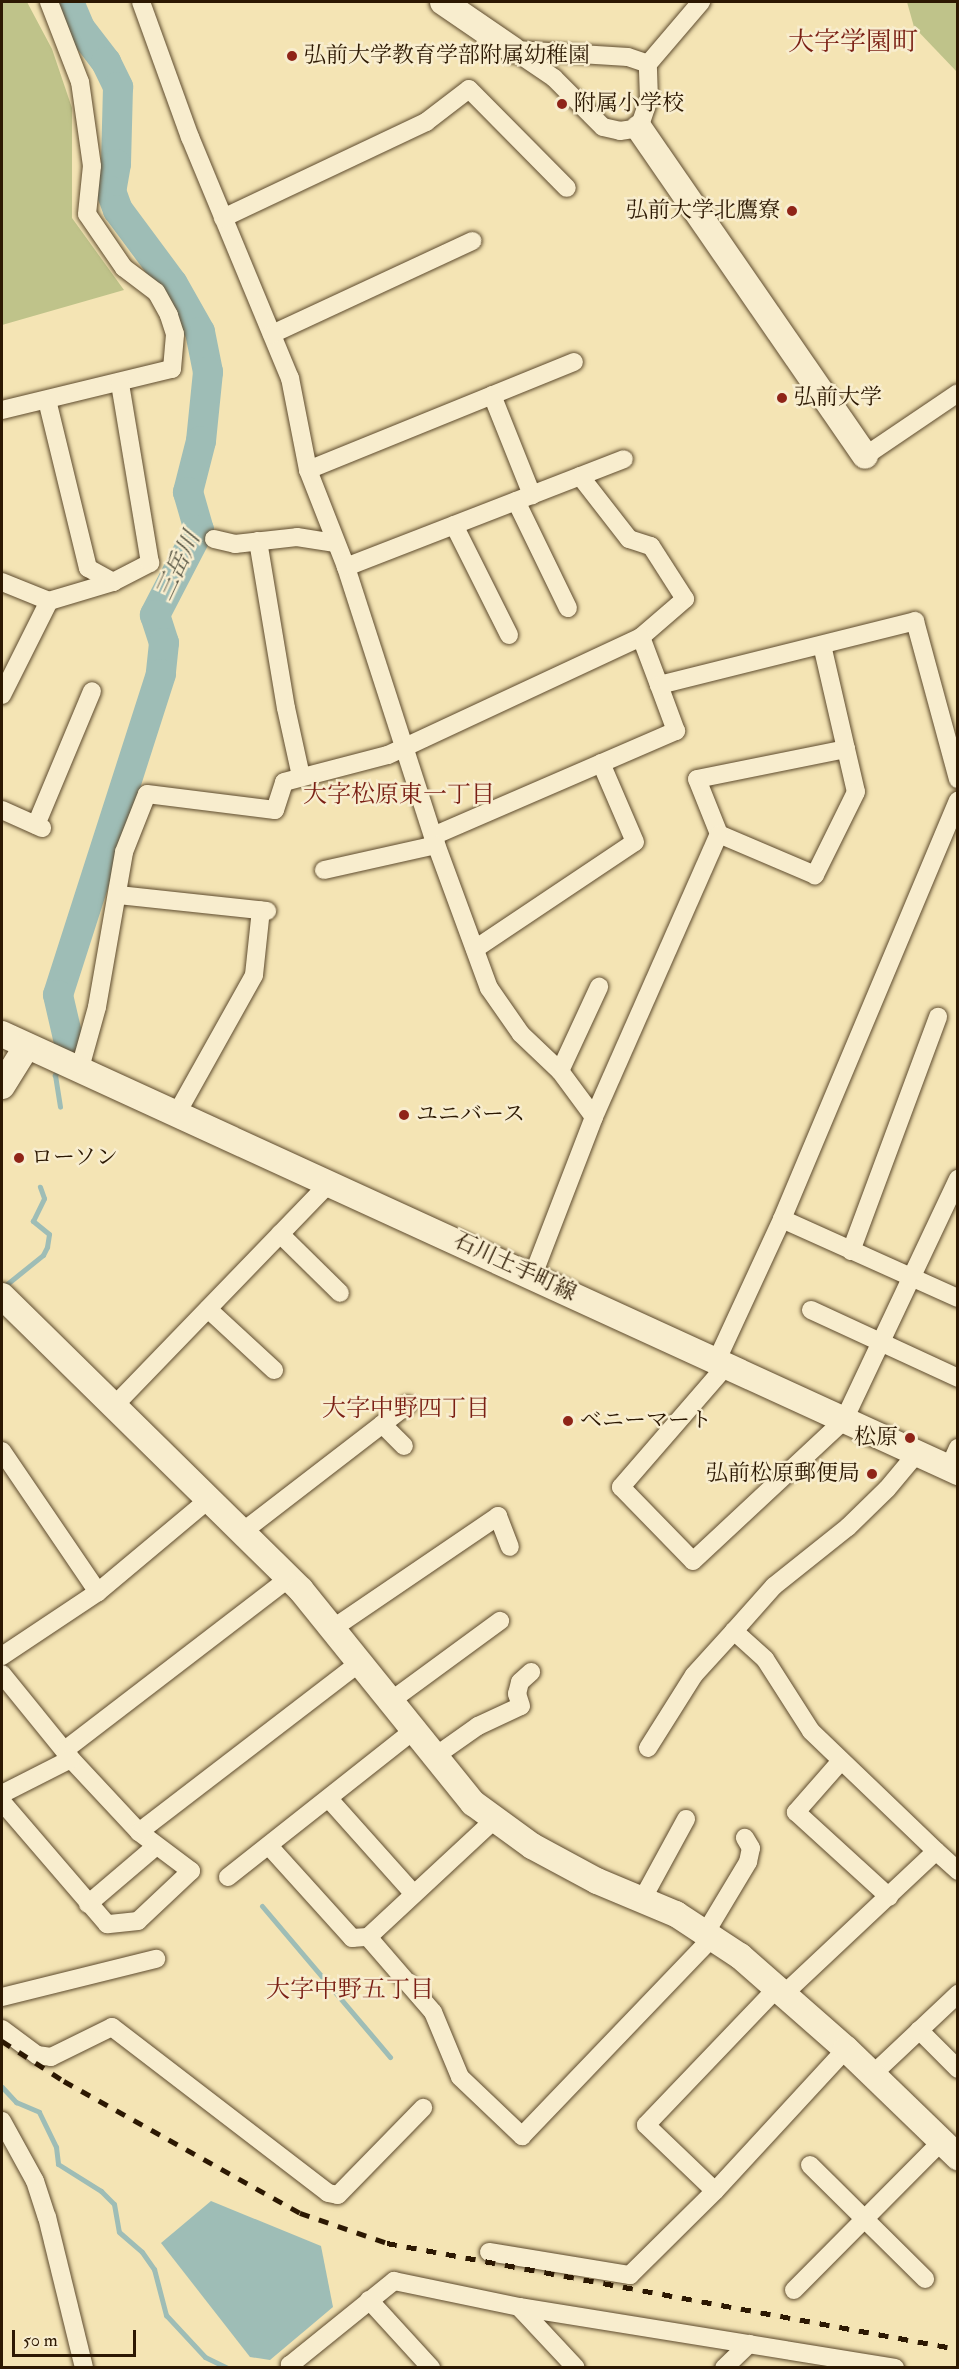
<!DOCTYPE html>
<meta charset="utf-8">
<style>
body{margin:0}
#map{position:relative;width:959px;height:2369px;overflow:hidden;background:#f4e4b4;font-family:"IM FELL Double Pica","Noto Serif JP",serif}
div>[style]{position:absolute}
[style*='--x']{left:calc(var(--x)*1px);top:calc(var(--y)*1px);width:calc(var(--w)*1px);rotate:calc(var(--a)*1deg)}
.green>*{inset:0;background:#bfc38a}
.water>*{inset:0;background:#9ebdb6}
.stream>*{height:5px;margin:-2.5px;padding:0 2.5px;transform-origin:2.5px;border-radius:2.5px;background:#9ebdb6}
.river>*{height:30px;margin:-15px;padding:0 15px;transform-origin:15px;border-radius:15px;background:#9ebdb6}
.roads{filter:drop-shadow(0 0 2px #5e4b2e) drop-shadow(0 0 2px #5e4b2e)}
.street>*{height:18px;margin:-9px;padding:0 9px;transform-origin:9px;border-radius:9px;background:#f8edce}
.secondary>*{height:26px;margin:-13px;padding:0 13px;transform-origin:13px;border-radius:13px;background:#f8edce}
.rail>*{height:4.5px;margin-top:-2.25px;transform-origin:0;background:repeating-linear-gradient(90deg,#2c1802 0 10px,transparent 0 20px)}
.dots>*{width:16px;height:16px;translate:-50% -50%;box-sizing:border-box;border:3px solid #f8edce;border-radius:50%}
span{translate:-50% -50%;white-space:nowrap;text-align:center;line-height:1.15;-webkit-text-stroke:5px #f8edce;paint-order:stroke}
.poi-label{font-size:22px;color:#2c1802}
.left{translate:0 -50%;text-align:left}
.right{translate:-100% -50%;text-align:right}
.street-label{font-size:22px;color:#2c1802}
.water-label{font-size:24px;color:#545241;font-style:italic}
.neighbourhood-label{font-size:24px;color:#7a1f14}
.quarter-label{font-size:26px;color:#7a1f14}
.frame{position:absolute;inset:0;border:3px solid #2c1802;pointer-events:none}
.scale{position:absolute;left:12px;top:2330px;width:124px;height:27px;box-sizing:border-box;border:3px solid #2c1802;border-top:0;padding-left:8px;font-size:18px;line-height:21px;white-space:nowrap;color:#2c1802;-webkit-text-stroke:4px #f8edce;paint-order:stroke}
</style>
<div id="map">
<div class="green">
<i style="clip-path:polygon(2px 2px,27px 2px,52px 49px,72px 108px,72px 218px,124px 290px,2px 325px)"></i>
<i style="clip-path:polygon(907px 2px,957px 2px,957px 72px,914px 27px)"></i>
</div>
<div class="water">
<i style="clip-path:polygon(211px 2201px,321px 2246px,333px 2307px,270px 2360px,250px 2357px,161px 2243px)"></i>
</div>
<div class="stream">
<i style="--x:65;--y:1057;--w:11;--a:-63"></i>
<i style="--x:60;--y:1068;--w:9;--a:126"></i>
<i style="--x:55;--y:1075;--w:32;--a:81"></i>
<i style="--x:7;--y:1284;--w:46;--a:-38.9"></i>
<i style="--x:43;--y:1255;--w:9;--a:-63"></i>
<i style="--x:47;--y:1247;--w:13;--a:-81"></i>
<i style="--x:49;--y:1234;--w:21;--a:-141"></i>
<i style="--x:33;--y:1221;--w:25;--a:-64"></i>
<i style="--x:44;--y:1198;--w:12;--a:-110"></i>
<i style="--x:262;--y:1906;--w:198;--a:49.7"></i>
<i style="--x:2;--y:2087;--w:21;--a:47"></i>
<i style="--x:16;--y:2102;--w:25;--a:23"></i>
<i style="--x:39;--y:2112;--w:39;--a:64"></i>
<i style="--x:56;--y:2147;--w:17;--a:83"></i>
<i style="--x:58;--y:2164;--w:51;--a:32.1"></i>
<i style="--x:101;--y:2191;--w:18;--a:45"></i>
<i style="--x:114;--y:2204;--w:28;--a:80"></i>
<i style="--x:119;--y:2232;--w:30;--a:41"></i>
<i style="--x:142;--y:2252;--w:21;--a:55"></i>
<i style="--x:154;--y:2269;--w:48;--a:75.4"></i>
<i style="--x:166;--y:2315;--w:57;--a:47.1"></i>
<i style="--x:205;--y:2357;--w:25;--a:26"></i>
</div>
<div class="river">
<i style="--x:69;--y:2;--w:28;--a:67"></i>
<i style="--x:80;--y:28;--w:43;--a:52.6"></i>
<i style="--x:106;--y:62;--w:28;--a:64"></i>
<i style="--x:118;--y:87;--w:77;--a:91.5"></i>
<i style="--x:116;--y:164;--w:27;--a:100"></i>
<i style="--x:111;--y:191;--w:20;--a:70"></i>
<i style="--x:118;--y:210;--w:92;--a:53.4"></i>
<i style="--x:173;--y:284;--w:55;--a:60.6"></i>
<i style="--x:200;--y:332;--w:41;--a:78.7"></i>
<i style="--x:208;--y:372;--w:69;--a:95.8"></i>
<i style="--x:201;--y:441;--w:53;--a:104.3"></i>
<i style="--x:188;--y:492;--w:40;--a:74"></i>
<i style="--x:199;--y:530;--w:96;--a:117.4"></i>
<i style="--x:155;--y:615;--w:29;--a:72"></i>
<i style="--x:164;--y:643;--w:31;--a:96"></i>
<i style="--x:161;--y:674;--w:337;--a:107.8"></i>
<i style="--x:58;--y:995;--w:53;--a:77"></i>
</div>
<div class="roads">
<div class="street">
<i style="--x:141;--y:2;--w:144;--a:70.1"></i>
<i style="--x:190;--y:137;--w:261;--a:67.5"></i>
<i style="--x:290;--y:378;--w:94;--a:78.9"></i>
<i style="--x:308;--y:470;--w:104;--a:68.6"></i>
<i style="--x:346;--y:567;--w:283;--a:72.1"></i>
<i style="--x:433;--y:836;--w:162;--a:69.8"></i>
<i style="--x:489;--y:988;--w:56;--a:55.2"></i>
<i style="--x:521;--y:1034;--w:54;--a:43.5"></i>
<i style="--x:560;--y:1071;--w:57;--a:53.5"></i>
<i style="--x:594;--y:1117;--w:169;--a:111.1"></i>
<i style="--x:513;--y:50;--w:50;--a:34.3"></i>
<i style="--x:554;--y:78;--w:69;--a:45"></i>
<i style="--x:603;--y:127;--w:17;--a:13"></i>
<i style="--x:620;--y:131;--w:19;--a:-9"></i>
<i style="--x:639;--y:128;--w:31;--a:-71"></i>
<i style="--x:649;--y:99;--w:35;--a:-92"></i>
<i style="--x:648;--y:64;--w:82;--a:-49.5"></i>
<i style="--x:516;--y:50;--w:112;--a:3.6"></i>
<i style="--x:628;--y:57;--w:21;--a:19"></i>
<i style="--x:223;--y:218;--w:225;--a:-25.3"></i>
<i style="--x:426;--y:122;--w:54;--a:-37.5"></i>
<i style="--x:469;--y:89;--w:139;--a:45.3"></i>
<i style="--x:272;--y:334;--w:221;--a:-24.9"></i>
<i style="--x:492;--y:395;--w:108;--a:68.2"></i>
<i style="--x:47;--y:400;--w:173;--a:76.3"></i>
<i style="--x:88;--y:568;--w:29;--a:29"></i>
<i style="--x:2;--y:410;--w:175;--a:-13.6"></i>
<i style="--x:172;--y:369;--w:35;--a:-85"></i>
<i style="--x:175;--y:334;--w:20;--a:-108"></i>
<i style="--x:169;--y:315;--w:26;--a:-119"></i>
<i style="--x:156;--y:292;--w:40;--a:-143"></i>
<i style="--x:124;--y:268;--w:65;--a:-124.4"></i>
<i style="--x:87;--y:214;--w:48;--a:-84.1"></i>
<i style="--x:92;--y:166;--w:85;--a:-98.1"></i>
<i style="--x:80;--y:82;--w:86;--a:-111.2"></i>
<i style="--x:865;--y:456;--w:112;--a:-34.1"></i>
<i style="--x:308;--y:470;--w:287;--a:-22.1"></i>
<i style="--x:580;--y:476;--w:80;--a:52.1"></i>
<i style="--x:629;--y:539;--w:23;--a:18"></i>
<i style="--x:651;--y:546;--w:63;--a:57.3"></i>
<i style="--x:685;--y:599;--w:58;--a:139.2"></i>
<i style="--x:516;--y:501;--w:119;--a:64.1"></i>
<i style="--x:454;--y:525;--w:123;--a:63.4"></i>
<i style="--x:214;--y:539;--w:22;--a:13"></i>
<i style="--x:235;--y:544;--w:62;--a:-6.4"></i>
<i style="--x:297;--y:537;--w:39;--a:9"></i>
<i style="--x:258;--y:541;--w:169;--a:80.5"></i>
<i style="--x:286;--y:708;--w:70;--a:77.6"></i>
<i style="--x:346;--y:567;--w:298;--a:-21.2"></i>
<i style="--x:2;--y:582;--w:51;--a:22"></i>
<i style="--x:49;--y:601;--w:67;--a:-16.5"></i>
<i style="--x:113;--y:582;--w:42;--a:-27.2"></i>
<i style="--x:150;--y:563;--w:182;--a:-99.5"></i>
<i style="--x:822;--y:645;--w:107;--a:77"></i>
<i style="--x:2;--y:695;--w:105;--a:-63.4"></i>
<i style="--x:846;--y:749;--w:44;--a:76.9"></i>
<i style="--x:856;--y:792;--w:93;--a:116.3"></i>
<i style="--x:815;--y:875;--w:104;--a:-156.9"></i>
<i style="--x:719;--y:834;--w:59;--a:-111.8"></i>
<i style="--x:697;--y:779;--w:152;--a:-11.4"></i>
<i style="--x:2;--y:810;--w:44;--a:24.2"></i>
<i style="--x:36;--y:825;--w:145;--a:-67.3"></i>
<i style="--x:433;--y:836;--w:265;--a:-23.4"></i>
<i style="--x:676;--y:731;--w:49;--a:-110.3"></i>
<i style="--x:324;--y:870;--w:115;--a:-12.6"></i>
<i style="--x:118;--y:895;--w:150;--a:6.1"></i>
<i style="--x:475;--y:949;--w:192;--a:-33.8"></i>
<i style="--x:635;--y:842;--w:86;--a:-113.3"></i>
<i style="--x:80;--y:1068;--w:63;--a:-74.4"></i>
<i style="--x:97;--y:1007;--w:157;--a:-80.1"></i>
<i style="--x:124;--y:852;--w:62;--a:-68.4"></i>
<i style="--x:147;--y:794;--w:129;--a:7.1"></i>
<i style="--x:275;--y:810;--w:29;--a:-72"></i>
<i style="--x:284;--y:782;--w:107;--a:-14.6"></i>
<i style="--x:388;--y:755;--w:279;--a:-25"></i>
<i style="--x:641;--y:637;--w:51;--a:69.4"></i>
<i style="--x:659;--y:685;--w:264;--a:-14"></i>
<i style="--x:915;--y:621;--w:164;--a:74.8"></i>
<i style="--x:560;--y:1071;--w:93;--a:-65.1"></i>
<i style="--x:177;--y:1113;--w:158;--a:-60.8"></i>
<i style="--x:254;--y:975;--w:65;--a:-83.9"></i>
<i style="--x:594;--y:1117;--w:309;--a:-66.2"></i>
<i style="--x:782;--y:1219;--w:193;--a:24.2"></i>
<i style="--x:280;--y:1234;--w:84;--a:44.5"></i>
<i style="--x:851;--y:1251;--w:250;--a:-69.6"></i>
<i style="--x:208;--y:1309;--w:90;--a:42.7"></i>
<i style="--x:811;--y:1310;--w:162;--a:24.8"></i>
<i style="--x:716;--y:1362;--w:157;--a:-65.2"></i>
<i style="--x:782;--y:1219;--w:454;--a:-67.2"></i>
<i style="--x:725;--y:1367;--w:159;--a:130.9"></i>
<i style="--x:621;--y:1487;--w:103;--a:45.8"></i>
<i style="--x:693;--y:1561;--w:207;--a:-43"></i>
<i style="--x:844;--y:1420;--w:267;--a:-64.7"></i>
<i style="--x:112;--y:1408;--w:314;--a:-46"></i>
<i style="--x:382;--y:1424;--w:31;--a:45"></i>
<i style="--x:2;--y:1451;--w:171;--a:55.8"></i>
<i style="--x:949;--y:1468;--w:22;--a:-66"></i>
<i style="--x:241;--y:1533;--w:210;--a:-37.6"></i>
<i style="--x:332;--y:1629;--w:201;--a:-34.2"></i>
<i style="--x:498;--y:1516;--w:33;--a:69"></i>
<i style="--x:2;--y:1656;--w:115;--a:-33.7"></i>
<i style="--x:98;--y:1592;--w:142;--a:-39.9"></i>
<i style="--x:2;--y:1674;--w:109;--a:50.9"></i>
<i style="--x:71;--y:1759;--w:100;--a:47"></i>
<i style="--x:139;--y:1832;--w:65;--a:36.9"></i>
<i style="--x:191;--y:1871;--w:73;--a:136.7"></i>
<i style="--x:138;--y:1921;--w:31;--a:174"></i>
<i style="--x:107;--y:1924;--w:161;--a:-130.7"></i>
<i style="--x:392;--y:1700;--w:134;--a:-36.2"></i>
<i style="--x:648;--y:1748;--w:86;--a:-57.8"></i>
<i style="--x:694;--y:1675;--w:59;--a:-47.7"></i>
<i style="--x:65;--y:1750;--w:282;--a:-37.5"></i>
<i style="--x:434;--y:1757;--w:54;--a:-35.2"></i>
<i style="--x:478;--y:1726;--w:47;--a:-24.9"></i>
<i style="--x:521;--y:1706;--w:13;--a:-108"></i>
<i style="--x:517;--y:1694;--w:12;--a:-76"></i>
<i style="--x:520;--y:1682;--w:15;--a:-42"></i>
<i style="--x:840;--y:1762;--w:67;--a:131.3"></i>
<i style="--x:796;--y:1812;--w:126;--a:42.4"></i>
<i style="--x:2;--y:1794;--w:77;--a:-26.9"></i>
<i style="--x:329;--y:1799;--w:126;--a:48.2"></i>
<i style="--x:493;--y:1821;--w:171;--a:137.1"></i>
<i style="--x:368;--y:1937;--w:99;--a:49.1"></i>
<i style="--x:433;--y:2012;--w:70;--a:67.4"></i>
<i style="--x:460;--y:2077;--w:86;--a:43.6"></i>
<i style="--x:522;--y:2136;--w:276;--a:-46.2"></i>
<i style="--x:139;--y:1832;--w:281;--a:-37.5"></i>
<i style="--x:269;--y:1846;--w:124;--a:47.9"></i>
<i style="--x:352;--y:1938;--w:16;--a:-4"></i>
<i style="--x:936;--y:1851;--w:30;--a:42"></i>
<i style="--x:228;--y:1877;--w:237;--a:-38.3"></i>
<i style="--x:643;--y:1898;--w:90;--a:-61.4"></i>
<i style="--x:88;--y:1904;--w:88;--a:-40.4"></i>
<i style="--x:706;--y:1932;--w:82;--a:-59"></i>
<i style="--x:748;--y:1862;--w:14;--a:-78"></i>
<i style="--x:751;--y:1848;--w:12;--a:-121"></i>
<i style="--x:778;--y:1987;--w:191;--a:133.7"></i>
<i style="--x:646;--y:2125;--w:95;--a:43.7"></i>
<i style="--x:715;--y:2191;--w:193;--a:-47.3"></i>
<i style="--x:785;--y:1993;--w:207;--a:-43.2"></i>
<i style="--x:936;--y:1851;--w:173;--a:-136.2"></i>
<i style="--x:811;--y:1731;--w:85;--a:-122.6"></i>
<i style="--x:765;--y:1659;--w:42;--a:-137.9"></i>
<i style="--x:734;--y:1631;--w:60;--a:-48.4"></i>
<i style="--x:774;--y:1586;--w:95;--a:-38.6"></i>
<i style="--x:848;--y:1527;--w:54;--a:-44.3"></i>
<i style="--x:887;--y:1489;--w:47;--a:-50.2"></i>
<i style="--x:2;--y:1997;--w:159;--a:-13.9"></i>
<i style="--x:2;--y:2029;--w:44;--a:36.6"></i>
<i style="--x:37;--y:2055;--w:14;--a:8"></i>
<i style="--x:51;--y:2057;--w:68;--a:-26.2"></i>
<i style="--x:112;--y:2027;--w:272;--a:37.5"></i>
<i style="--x:328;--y:2193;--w:10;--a:11"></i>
<i style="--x:338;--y:2195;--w:122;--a:-45.7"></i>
<i style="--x:919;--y:2030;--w:55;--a:45"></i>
<i style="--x:873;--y:2074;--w:117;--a:-43.3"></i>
<i style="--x:2;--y:2121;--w:68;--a:61.2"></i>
<i style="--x:35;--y:2181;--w:38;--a:72"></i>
<i style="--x:47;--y:2217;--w:155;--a:76.2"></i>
<i style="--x:810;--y:2165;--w:162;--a:44.7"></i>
<i style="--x:489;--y:2252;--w:143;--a:9.3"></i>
<i style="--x:630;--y:2275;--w:120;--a:-44.7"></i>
<i style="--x:794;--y:2290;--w:210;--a:-45.2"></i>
<i style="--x:369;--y:2300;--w:92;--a:47.6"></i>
<i style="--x:519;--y:2307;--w:83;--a:46.9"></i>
<i style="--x:292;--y:2368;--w:4;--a:-124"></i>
<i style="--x:290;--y:2365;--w:134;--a:-38.9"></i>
<i style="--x:394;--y:2281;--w:128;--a:11.7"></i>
<i style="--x:519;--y:2307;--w:381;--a:9.2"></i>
<i style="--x:724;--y:2368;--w:35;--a:-44"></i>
</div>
<div class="secondary">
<i style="--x:443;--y:2;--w:85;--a:34.4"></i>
<i style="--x:639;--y:128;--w:398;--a:55.4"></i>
<i style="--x:2;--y:1034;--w:1052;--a:24.62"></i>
<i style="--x:2;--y:1086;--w:47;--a:-58"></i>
<i style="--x:2;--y:1296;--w:419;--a:44.5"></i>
<i style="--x:301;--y:1590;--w:274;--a:51.1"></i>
<i style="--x:473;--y:1803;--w:73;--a:36.1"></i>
<i style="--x:532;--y:1846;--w:74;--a:28.3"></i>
<i style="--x:597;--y:1881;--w:86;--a:22.7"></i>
<i style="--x:676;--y:1914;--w:77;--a:33.3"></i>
<i style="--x:740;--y:1956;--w:141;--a:41.3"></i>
<i style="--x:846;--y:2049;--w:156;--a:44"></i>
</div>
</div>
<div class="rail">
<i style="--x:2;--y:2041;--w:74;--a:32.8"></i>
<i style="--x:64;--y:2081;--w:270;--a:29.2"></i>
<i style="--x:300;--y:2213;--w:92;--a:19"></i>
<i style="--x:387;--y:2243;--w:581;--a:10.52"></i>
</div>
<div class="dots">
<i style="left:292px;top:56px;background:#8f2418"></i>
<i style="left:562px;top:104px;background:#8f2418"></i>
<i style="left:792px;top:211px;background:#8f2418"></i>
<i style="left:782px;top:398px;background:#8f2418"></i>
<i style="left:404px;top:1115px;background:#8f2418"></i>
<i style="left:19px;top:1158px;background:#8f2418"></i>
<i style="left:568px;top:1421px;background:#8f2418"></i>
<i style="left:910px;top:1438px;background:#8f2418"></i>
<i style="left:872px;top:1474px;background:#8f2418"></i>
</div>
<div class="poi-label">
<span class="left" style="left:304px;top:56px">弘前大学教育学部附属幼稚園</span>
<span class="left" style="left:574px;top:104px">附属小学校</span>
<span class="right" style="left:780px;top:211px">弘前大学北鷹寮</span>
<span class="left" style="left:794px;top:398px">弘前大学</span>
<span class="left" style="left:416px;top:1115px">ユニバース</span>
<span class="left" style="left:31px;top:1158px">ローソン</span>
<span class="left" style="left:580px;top:1421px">ベニーマート</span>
<span class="right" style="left:898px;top:1438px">松原</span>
<span class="right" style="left:860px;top:1474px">弘前松原郵便局</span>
</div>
<div class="street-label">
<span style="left:515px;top:1267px;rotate:25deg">石川土手町線</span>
</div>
<div class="water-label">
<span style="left:178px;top:566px;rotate:-65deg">三岳川</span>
</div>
<div class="neighbourhood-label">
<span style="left:399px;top:795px">大字松原東一丁目</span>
<span style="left:406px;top:1409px">大字中野四丁目</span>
<span style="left:350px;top:1990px">大字中野五丁目</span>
</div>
<div class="quarter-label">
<span style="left:853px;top:43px">大字学園町</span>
</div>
<div class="frame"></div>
<div class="scale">50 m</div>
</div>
